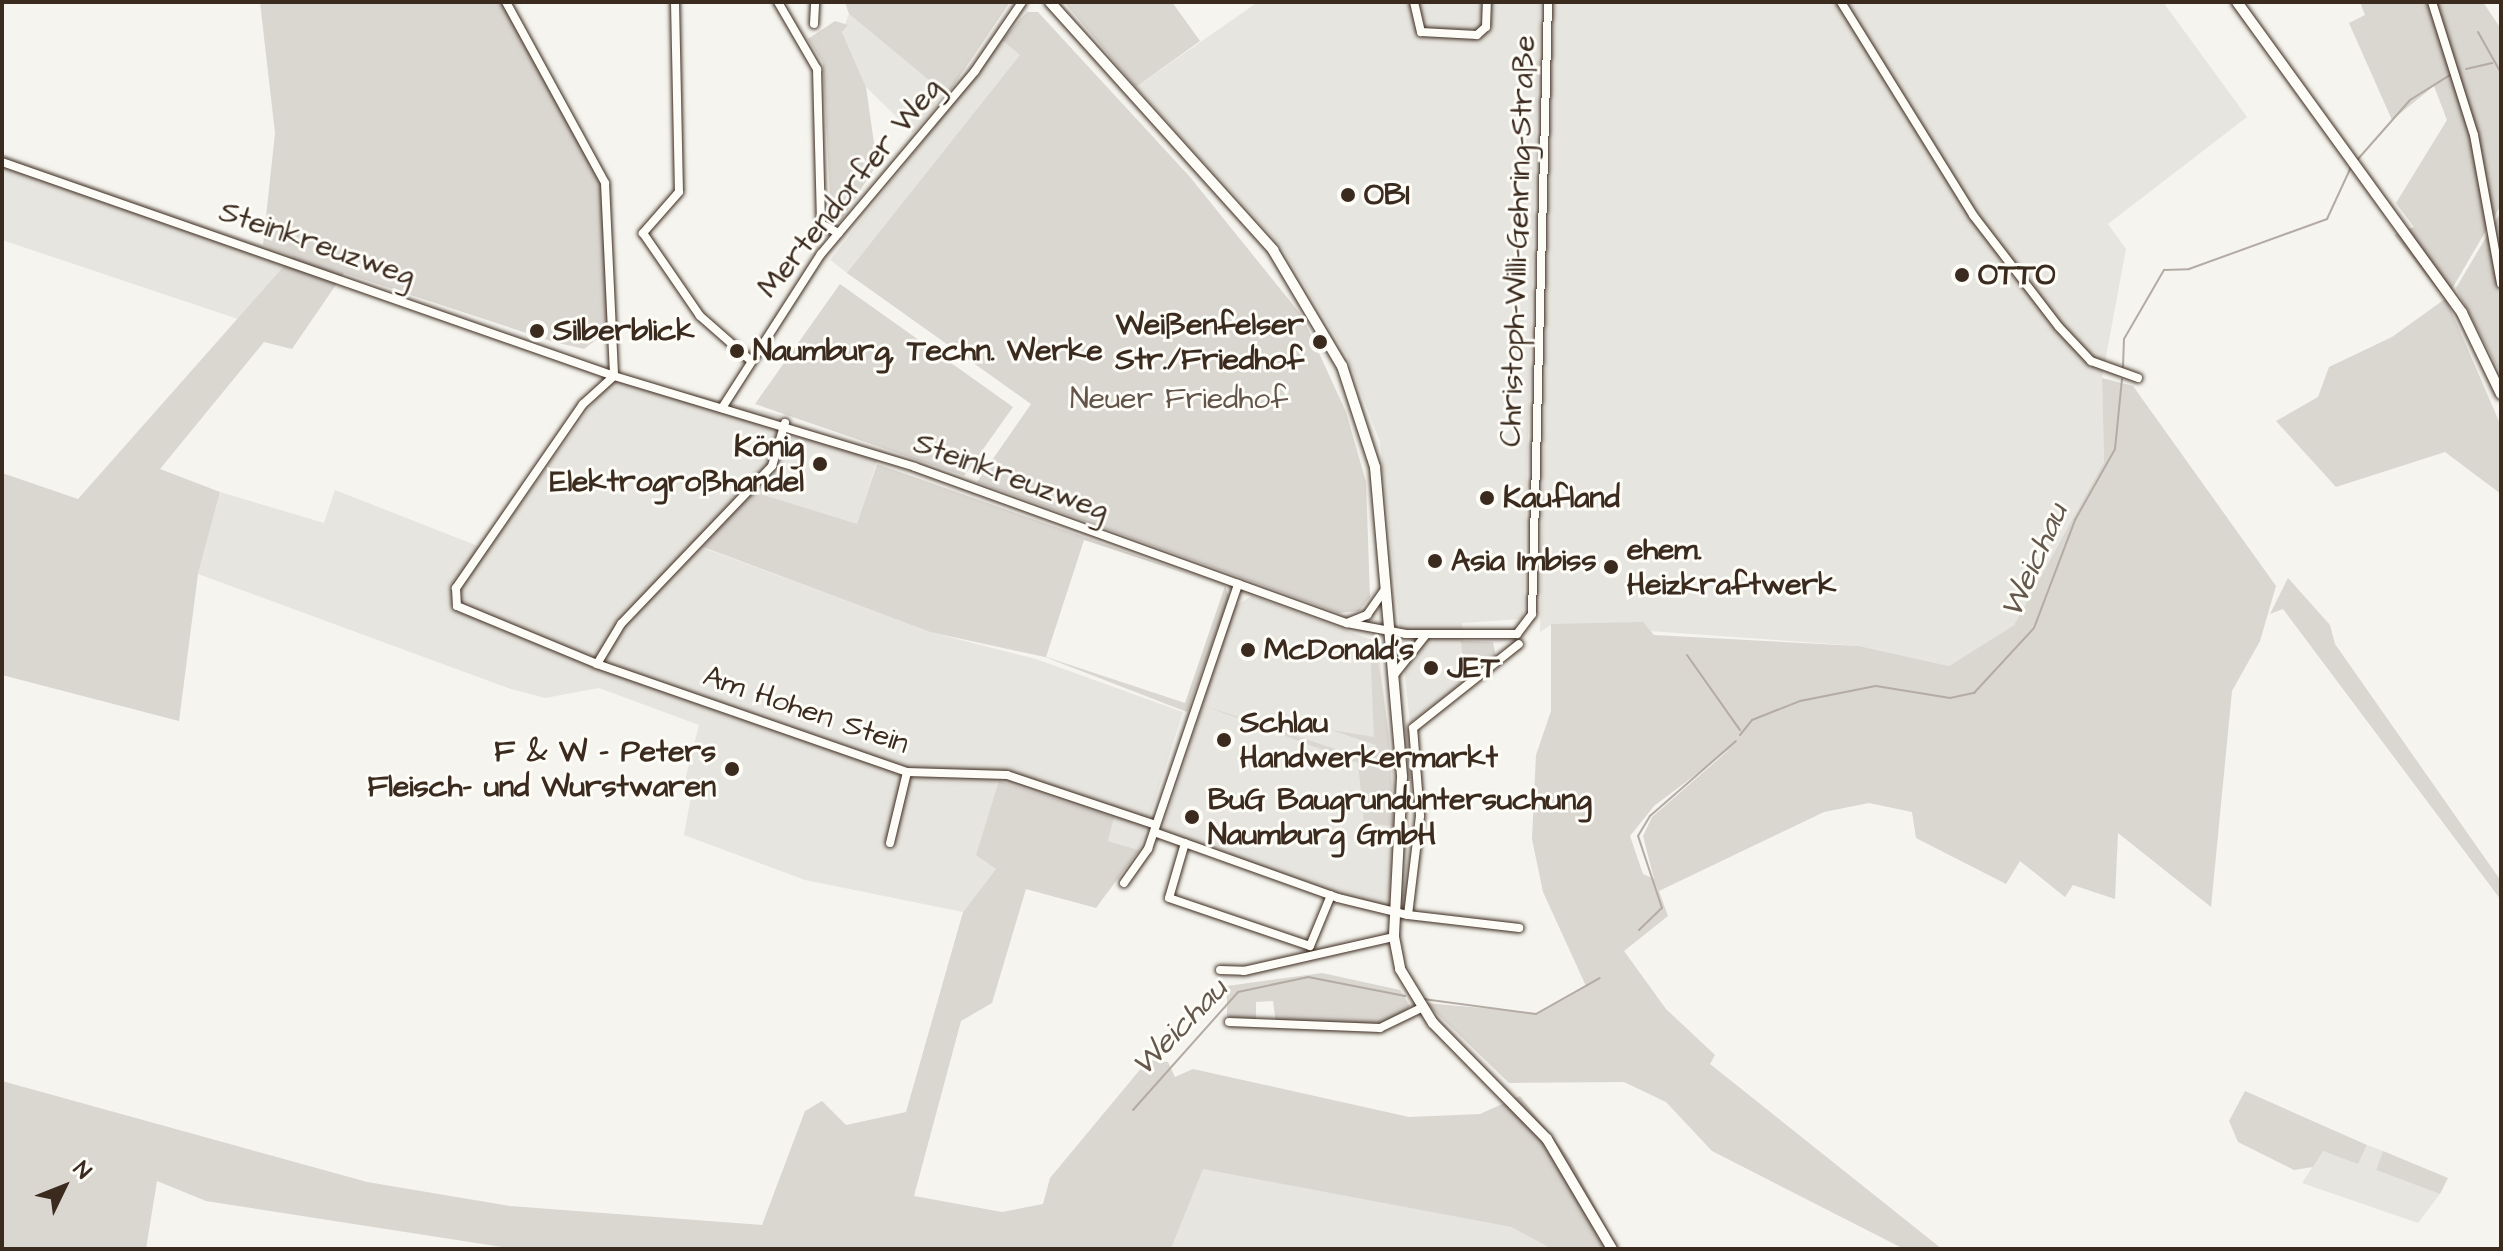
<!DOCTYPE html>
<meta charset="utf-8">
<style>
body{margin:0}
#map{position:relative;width:2503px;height:1251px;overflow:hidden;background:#f5f4ee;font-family:"Architects Daughter",sans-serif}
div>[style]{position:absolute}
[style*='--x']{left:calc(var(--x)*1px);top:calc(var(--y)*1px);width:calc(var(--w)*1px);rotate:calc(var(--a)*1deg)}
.built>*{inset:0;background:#e7e5df;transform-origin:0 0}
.green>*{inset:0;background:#dad6d0}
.stream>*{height:2px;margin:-1px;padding:0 1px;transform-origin:1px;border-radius:1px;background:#b4aca4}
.roads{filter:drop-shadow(0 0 2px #3b2a1e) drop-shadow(0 0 2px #3b2a1e)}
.minor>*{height:8px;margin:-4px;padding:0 4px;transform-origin:4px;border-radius:4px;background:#fdfcf7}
.major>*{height:10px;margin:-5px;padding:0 5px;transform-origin:5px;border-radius:5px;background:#fdfcf7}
.dots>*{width:22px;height:22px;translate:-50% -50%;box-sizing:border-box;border:4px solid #fdfcf7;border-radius:50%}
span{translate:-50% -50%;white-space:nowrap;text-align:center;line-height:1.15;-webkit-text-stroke:6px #fdfcf7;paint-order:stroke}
.street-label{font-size:30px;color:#3b2a1e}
.poi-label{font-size:30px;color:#3b2a1e;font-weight:700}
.left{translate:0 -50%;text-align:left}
.right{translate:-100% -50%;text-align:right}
.park-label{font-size:30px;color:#63554a}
.water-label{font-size:32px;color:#65584d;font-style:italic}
.frame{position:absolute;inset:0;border:4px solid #3b2a1e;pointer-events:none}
.north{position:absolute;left:24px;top:1147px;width:80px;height:80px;-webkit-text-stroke:6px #fdfcf7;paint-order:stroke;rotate:47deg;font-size:22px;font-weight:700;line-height:32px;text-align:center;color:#3b2a1e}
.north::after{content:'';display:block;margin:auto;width:28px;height:36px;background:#3b2a1e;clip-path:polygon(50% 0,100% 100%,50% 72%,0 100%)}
</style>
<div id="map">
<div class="built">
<i style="clip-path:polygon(1258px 2px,1540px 2px,1523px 619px,1462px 623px,1465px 681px,1410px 723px,1380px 442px,1347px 356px,1281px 246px,1136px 87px)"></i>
<i style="clip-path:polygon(1553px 2px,2163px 2px,2247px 117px,2108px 224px,2126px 249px,2102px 378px,2104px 462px,2014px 625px,1949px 666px,1859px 646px,1552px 624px,1540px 632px)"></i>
<i style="clip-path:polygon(849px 14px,947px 95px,913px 133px,866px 87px,842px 32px)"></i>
<i style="left:1002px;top:40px;width:24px;height:279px;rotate:38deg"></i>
<i style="clip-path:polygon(2px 154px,263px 245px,294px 256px,238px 319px,2px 240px)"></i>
<i style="clip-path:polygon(613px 375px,781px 415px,780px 421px,879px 455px,857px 525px,754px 492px,704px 548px,930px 632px,1036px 659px,1183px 712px,1139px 850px,1108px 841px,1114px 818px,977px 855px,996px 869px,963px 912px,805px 880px,684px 835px,691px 796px,685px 780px,699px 725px,599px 688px,545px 698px,511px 689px,198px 574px,220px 492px,324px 523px,335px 490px,488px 550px)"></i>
<i style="clip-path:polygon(1252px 596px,1378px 642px,1395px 789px,1389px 911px,1162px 832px,1235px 606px)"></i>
<i style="clip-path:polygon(2367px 1145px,2383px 1151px,2376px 1170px,2440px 1194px,2418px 1223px,2302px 1183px,2323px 1151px,2358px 1163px)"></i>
<i style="clip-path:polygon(1203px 1168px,1511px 1227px,1552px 1249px,1171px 1249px)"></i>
</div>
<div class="green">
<i style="clip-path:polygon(260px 2px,502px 2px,601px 184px,608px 331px,584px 349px,554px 342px,344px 273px,292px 349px,264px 342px,160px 469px,220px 492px,198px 574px,179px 721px,2px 675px,2px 473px,78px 499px,293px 256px,263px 245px,275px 133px)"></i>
<i style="clip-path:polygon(845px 2px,1010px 2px,947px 95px,849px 14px)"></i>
<i style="clip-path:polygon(1064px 2px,1172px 2px,1200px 41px,1136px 87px)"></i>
<i style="clip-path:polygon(2360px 2px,2483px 2px,2501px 29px,2501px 205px,2446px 299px,2501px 426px,2501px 494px,2445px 452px,2336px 487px,2276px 421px,2318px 397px,2329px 367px,2392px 337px,2445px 299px,2394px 235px,2414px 227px,2396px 203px,2447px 120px,2434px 86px,2392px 120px,2349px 23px,2365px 15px)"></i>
<i style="clip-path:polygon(1027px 12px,1038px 12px,1190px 177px,1302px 316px,1346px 412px,1366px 482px,1370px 597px,1359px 611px,1339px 613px,977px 482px,1031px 404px,847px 273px,1020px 55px,1002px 40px)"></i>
<i style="clip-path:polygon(835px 21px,848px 25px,842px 32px,866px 87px,877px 164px,840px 222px,831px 218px,823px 63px,808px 39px)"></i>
<i style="clip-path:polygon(2501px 212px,2501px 374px,2456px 288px)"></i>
<i style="clip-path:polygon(840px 284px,1013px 407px,964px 476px,755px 404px)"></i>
<i style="clip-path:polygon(evenodd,2102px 378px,2133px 386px,2276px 586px,2260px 641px,2232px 691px,2211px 907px,2118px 833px,2115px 899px,2073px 885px,2065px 897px,2020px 861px,2006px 884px,1916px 838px,1912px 812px,1869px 803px,1824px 812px,1659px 891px,1668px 916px,1624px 951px,1666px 1009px,1715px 1055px,1710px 1064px,1942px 1249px,1904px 1249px,1712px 1151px,1666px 1102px,1624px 1082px,1509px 1083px,1426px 1003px,1536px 1013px,1586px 986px,1543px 892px,1532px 839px,1536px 755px,1551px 711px,1551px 624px,1643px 622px,1654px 635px,1859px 646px,1949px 666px,2014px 625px,2104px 462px,2102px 378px,1731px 748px,1652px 817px,1643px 836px,1654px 879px,1643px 874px,1630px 836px,1654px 806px,1731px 748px)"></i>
<i style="clip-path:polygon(877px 464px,1212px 582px,1084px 540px,1046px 657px,1185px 703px,1225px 586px,1229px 597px,1187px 712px,1045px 657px,930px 632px,703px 547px,754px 492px,857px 524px)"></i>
<i style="clip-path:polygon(2288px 578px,2330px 625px,2335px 644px,2501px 881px,2501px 900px,2283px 609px,2270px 614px)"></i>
<i style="clip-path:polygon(1461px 641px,1493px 642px,1496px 657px,1465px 678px)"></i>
<i style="clip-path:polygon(1370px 644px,1377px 652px,1389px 737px,1394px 826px,1364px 823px,1358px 763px,1205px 706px,1372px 761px,1376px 745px,1331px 730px,1374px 737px)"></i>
<i style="clip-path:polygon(999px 781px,1114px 818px,1108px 841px,1139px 850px,1096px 908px,1026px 889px,992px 1003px,961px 1021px,914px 1196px,1002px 1212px,1043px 1204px,1050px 1178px,1148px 1060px,1168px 1062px,1175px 1077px,1193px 1069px,1409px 1117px,1480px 1114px,1520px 1096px,1570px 1159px,1618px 1249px,1552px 1249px,1511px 1227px,1203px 1169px,1171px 1249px,515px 1249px,206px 1201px,157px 1181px,146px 1249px,2px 1249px,2px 1081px,367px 1182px,510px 1206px,762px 1225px,805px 1111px,822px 1101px,846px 1125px,906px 1112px,963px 912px,996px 869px,976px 855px)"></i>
<i style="clip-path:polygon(1322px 973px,1400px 990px,1410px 1006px,1396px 1021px,1368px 1025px,1276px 1024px,1273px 1001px,1256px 1002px,1256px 1019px,1227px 1017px,1227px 986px)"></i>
<i style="clip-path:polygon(2245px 1091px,2367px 1145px,2358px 1164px,2323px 1151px,2313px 1167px,2294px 1170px,2238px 1142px,2229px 1121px)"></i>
<i style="clip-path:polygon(2383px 1151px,2448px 1178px,2440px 1194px,2376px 1170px)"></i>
</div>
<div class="stream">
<i style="--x:2478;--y:32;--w:47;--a:60.7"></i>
<i style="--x:2466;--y:69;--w:27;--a:-13"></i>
<i style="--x:2358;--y:159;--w:79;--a:-48.6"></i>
<i style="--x:2410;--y:100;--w:47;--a:-32"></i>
<i style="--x:2123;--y:367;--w:28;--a:-88"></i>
<i style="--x:2124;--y:339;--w:80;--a:-59.9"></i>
<i style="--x:2164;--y:270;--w:25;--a:-2"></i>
<i style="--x:2189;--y:269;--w:147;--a:-19.9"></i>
<i style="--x:2327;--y:219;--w:57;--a:-65.2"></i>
<i style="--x:1687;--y:655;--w:92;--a:54.8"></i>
<i style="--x:1740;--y:735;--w:19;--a:-51"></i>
<i style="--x:1752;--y:720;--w:52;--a:-21.6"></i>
<i style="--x:1800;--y:701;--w:77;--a:-11.2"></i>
<i style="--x:1876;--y:686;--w:75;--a:9.2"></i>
<i style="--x:1950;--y:698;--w:25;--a:-12"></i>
<i style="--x:1974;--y:693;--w:88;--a:-47.3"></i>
<i style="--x:2034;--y:628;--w:116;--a:-69.2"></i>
<i style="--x:2075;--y:520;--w:81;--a:-60.6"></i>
<i style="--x:2115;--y:449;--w:70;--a:-84.3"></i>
<i style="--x:1639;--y:930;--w:32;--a:-44"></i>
<i style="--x:1662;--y:908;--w:76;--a:-108.4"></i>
<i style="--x:1638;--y:836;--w:23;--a:-59"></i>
<i style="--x:1650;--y:816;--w:114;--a:-41.1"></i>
<i style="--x:1423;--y:999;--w:114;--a:7.6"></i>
<i style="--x:1536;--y:1014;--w:73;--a:-29.4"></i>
<i style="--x:1133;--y:1110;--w:158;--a:-48.3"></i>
<i style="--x:1238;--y:992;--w:72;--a:-12.1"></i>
<i style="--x:1308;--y:977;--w:99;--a:11.1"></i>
</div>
<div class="roads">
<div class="minor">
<i style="--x:506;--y:2;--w:206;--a:61.3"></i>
<i style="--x:605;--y:183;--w:193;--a:87.3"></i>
<i style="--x:675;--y:2;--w:190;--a:88.8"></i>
<i style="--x:679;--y:192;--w:55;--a:131.3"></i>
<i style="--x:643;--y:233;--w:101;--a:55.5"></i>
<i style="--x:700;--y:316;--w:65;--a:41.3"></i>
<i style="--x:778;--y:2;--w:78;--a:59.8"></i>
<i style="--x:817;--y:69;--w:155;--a:88.5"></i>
<i style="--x:821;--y:224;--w:20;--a:27"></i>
<i style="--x:1414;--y:2;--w:31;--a:77"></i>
<i style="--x:1421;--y:32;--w:56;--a:3.1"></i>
<i style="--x:1477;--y:35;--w:12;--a:-42"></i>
<i style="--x:1486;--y:27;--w:25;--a:-88"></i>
<i style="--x:1841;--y:2;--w:251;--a:58.2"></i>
<i style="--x:1973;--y:215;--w:141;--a:52.5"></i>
<i style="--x:2059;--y:327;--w:47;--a:46.7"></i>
<i style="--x:2091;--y:361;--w:50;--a:19.9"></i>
<i style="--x:2432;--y:2;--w:139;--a:72.5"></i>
<i style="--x:2474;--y:135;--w:151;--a:79.7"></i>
<i style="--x:814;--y:24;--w:22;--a:-87"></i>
<i style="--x:2;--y:162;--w:648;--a:19.27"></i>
<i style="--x:614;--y:376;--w:314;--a:16.8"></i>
<i style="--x:915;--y:467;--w:459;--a:19.9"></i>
<i style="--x:1347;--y:623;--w:60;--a:10.6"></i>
<i style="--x:1406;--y:634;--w:111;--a:0"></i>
<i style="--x:1517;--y:634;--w:25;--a:-53"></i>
<i style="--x:1532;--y:614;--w:612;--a:-88.5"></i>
<i style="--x:614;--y:376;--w:42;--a:137.9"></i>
<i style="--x:583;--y:404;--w:224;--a:124.6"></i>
<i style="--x:456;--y:588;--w:18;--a:87"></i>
<i style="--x:457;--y:606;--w:152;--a:22.5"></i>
<i style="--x:597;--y:664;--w:328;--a:19.2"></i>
<i style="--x:907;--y:772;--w:100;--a:1.7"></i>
<i style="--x:1007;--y:775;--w:157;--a:18.6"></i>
<i style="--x:722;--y:408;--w:183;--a:-57.3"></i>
<i style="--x:821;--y:254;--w:239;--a:-49.9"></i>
<i style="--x:975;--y:71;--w:83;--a:-55.7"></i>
<i style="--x:1347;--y:623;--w:22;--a:-22"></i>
<i style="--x:1367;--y:615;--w:29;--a:-55"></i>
<i style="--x:597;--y:664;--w:47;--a:-59"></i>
<i style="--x:621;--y:624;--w:219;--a:-46.3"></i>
<i style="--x:772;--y:466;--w:45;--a:-73.2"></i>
<i style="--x:1394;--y:675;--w:50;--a:-51.5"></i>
<i style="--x:1154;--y:832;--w:195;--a:19.7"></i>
<i style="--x:1338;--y:898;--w:72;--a:13.7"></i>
<i style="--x:1408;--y:915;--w:100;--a:-83.1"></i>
<i style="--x:1420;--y:816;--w:88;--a:-94.5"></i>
<i style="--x:1413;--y:728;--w:135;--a:-38.4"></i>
<i style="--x:890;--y:843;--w:73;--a:-76.5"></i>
<i style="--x:1185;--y:843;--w:57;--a:106.2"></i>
<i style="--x:1169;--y:898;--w:149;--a:18.8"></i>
<i style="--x:1310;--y:946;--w:55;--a:-67.6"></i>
<i style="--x:1124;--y:883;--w:42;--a:-54.8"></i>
<i style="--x:1148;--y:849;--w:280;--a:-71.2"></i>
<i style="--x:1408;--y:915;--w:112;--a:6.7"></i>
<i style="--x:1220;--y:970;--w:24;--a:2"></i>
<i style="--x:1244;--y:971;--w:154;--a:-12.8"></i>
<i style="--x:1229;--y:1022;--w:151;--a:2.3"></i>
<i style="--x:1380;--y:1028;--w:46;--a:-26"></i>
</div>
<div class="major">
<i style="--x:1050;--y:2;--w:334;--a:48"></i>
<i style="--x:1273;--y:250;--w:135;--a:59.3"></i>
<i style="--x:1342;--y:366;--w:106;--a:71.9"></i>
<i style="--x:1375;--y:467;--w:311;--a:85"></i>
<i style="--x:1402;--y:777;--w:160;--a:92.9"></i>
<i style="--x:1394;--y:937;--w:33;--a:79"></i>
<i style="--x:1400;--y:969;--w:63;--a:58.6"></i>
<i style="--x:1433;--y:1023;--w:163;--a:45.5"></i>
<i style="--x:1547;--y:1139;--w:128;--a:59.4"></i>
<i style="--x:2237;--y:2;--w:384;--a:54.1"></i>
<i style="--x:2462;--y:313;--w:90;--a:64.3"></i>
</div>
</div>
<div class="dots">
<i style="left:1348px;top:195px;background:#3b2a1e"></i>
<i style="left:1962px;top:275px;background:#3b2a1e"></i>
<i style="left:537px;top:331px;background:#3b2a1e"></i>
<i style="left:1320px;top:342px;background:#3b2a1e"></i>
<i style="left:737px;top:351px;background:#3b2a1e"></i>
<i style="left:820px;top:464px;background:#3b2a1e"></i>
<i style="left:1487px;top:498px;background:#3b2a1e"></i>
<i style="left:1435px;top:561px;background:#3b2a1e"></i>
<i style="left:1611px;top:567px;background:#3b2a1e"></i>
<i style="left:1248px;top:650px;background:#3b2a1e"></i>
<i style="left:1431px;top:668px;background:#3b2a1e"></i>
<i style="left:1224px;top:740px;background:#3b2a1e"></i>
<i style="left:732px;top:769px;background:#3b2a1e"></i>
<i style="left:1192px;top:817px;background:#3b2a1e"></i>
</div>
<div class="street-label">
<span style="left:850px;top:188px;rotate:-51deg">Mertendorfer Weg</span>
<span style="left:1518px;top:241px;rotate:-88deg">Christoph-Willi-Gehring-Straße</span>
<span style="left:317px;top:244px;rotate:19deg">Steinkreuzweg</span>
<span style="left:1011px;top:477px;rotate:20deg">Steinkreuzweg</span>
<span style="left:806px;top:710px;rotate:19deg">Am Hohen Stein</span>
</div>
<div class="poi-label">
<span class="left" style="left:1364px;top:195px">OBI</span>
<span class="left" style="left:1978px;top:275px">OTTO</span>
<span class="right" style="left:1304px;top:342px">Weißenfelser<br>Str./Friedhof</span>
<span class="left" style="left:553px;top:331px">Silberblick</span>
<span class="left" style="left:753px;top:351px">Naumburg, Techn. Werke</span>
<span class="right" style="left:804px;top:464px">König<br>Elektrogroßhandel</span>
<span class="left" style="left:1503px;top:498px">Kaufland</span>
<span class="left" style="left:1627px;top:567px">ehem.<br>Heizkraftwerk</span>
<span class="left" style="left:1451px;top:561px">Asia Imbiss</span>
<span class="left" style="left:1264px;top:650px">McDonald's</span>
<span class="left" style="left:1447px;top:668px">JET</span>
<span class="left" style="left:1240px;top:740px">Schlau<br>Handwerkermarkt</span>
<span class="right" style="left:716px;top:769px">F &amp; W - Peters<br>Fleisch- und Wurstwaren</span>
<span class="left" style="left:1208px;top:817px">BuG Baugrunduntersuchung<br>Naumburg GmbH</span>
</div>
<div class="park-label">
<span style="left:1179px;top:399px">Neuer Friedhof</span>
</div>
<div class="water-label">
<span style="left:2035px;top:561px;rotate:-66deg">Weichau</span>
<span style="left:1180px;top:1028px;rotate:-46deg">Weichau</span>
</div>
<div class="frame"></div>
<div class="north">N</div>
</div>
